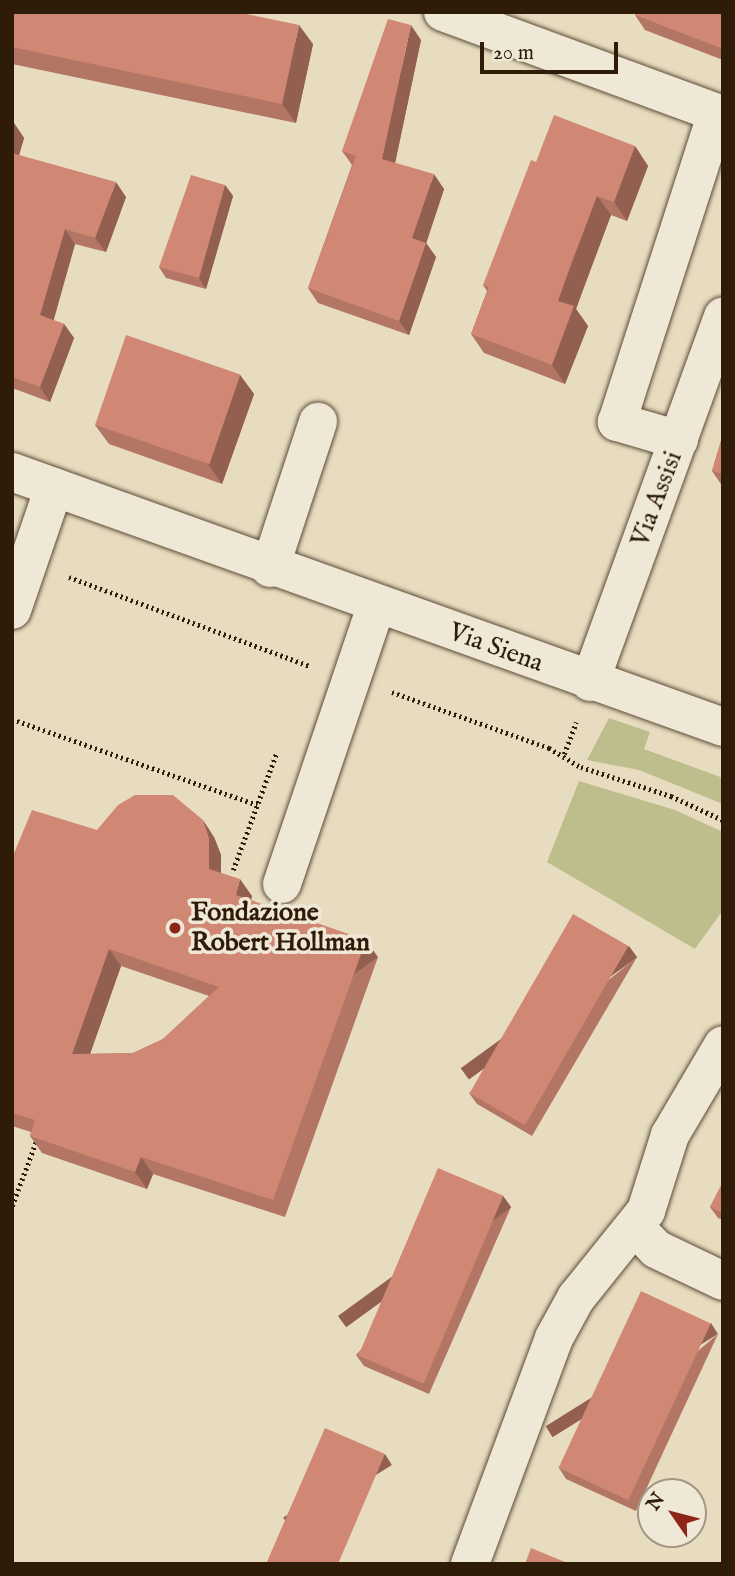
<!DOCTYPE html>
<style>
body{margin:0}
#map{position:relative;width:735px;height:1576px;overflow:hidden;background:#e8dcc0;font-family:"IM FELL English",serif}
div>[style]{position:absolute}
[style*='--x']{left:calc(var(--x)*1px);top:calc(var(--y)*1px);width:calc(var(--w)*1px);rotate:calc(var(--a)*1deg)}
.green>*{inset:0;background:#bebe8d}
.path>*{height:4.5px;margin-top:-2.25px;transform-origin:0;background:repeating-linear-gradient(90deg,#2e1c08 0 2px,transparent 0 5.5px)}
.roads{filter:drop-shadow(0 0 2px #5c4c36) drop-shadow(0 0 2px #5c4c36)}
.minor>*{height:38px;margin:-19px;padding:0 19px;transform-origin:19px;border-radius:19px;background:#f0e8d6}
.wall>*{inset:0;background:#b37564}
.shaded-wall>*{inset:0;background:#925f51;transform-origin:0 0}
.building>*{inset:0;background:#d08874;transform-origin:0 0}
.dots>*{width:19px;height:19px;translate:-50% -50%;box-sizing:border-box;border:4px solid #f0e8d6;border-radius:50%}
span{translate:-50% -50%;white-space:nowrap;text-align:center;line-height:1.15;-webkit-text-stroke:7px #f0e8d6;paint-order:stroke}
.street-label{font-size:26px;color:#2e1c08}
.poi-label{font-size:26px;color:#2e1c08;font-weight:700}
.left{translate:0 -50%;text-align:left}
.frame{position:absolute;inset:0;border:14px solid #2e1c08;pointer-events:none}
.north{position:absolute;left:637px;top:1478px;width:70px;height:70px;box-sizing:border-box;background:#f0e8d6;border:2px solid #a29684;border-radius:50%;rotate:305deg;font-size:19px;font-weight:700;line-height:28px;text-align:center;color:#2e1c08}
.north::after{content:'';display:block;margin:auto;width:24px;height:32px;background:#8f2418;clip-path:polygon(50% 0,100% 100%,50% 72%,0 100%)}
.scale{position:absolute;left:480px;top:42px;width:138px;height:32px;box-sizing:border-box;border:4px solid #2e1c08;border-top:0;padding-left:9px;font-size:21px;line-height:24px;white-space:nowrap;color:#2e1c08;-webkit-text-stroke:5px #f0e8d6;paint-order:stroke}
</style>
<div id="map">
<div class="green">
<i style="clip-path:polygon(609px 718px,650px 732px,644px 749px,723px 778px,723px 804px,639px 770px,587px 760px)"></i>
<i style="clip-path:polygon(579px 781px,675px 810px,723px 832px,723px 910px,695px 949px,547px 862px)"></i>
</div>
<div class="path">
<i style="--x:69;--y:577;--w:257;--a:20.3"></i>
<i style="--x:392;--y:692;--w:167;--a:19.6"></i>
<i style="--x:549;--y:748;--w:37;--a:31"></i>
<i style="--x:581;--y:767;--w:95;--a:17.9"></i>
<i style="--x:671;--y:796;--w:57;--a:24.8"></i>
<i style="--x:12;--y:719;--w:260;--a:19.3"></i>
<i style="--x:564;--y:754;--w:34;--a:-69"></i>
<i style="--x:233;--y:870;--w:126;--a:-69.6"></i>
<i style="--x:12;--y:1206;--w:72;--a:-69.5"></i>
</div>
<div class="roads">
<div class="minor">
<i style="--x:443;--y:12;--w:298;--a:20.2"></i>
<i style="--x:679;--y:440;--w:65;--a:-163.8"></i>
<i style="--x:617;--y:422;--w:325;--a:-72.1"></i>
<i style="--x:12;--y:472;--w:755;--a:19.73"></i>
<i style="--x:270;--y:568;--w:154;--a:-71.8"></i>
<i style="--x:12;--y:610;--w:130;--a:-71.1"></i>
<i style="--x:590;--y:682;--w:389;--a:-70"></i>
<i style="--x:282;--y:884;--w:293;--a:-71.3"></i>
<i style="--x:635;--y:1227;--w:30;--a:46"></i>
<i style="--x:656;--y:1249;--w:74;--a:25.5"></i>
<i style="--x:470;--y:1564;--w:241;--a:-69.6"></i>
<i style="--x:554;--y:1338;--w:46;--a:-61.2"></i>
<i style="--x:576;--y:1298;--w:112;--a:-51.2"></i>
<i style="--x:646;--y:1211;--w:80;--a:-72.5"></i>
<i style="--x:670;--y:1135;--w:104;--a:-59.5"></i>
</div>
</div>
<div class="wall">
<i style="clip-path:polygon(12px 12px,313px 44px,296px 123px,12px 64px)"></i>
<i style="clip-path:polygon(723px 12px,723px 60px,645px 30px,635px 15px)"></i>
<i style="clip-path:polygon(421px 40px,395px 163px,444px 189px,426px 243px,436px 257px,409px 335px,318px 303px,308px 288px,352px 165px,342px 151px)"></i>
<i style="clip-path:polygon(12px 123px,14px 123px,24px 138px,19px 155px,126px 197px,106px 252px,75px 244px,53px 320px,64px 324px,74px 338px,50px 402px,12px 388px)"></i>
<i style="clip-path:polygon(635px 146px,648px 166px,627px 221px,611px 215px,584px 286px,576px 309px,588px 326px,565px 384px,484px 353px,471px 334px,487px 291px,483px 285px)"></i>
<i style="clip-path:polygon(225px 185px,233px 196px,206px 289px,166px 278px,159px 267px)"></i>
<i style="clip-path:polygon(240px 375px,254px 394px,222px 484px,109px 444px,95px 425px)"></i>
<i style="clip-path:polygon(723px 434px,723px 487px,712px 471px)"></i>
<i style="clip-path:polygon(evenodd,97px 830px,214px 837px,221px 855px,221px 873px,252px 896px,251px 900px,378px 957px,285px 1217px,153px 1174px,147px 1189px,42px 1153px,30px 1136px,31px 1132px,12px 1126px,12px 858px,97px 830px,121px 966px,209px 996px,163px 1039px,133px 1053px,90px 1054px,121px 966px)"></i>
<i style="clip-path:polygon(637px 957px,532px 1136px,477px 1104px,469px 1093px)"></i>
<i style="clip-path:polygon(723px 1182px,723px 1220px,718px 1218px,710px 1207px)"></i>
<i style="clip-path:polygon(503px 1196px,511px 1207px,429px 1394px,364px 1366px,356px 1355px)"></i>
<i style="clip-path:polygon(718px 1334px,636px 1511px,566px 1479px,559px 1468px)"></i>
</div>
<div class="shaded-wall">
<i style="clip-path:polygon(299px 25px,313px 44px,296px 123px,282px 104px)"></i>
<i style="clip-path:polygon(411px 25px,421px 40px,393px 173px,382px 159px)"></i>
<i style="clip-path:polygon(14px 123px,24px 138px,16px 166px,12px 160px,12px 129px)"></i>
<i style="clip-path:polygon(635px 146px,648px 166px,627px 221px,614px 202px)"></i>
<i style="clip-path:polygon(434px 174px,444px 189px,423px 253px,412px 238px)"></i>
<i style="clip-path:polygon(116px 182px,126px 197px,106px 252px,95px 238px)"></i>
<i style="clip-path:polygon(225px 185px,233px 196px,206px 289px,199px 278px)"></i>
<i style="clip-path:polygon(597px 196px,611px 215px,576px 309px,588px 326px,565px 384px,552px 365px,558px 301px)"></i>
<i style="clip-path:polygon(65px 229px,75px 244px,51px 330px,40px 315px)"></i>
<i style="clip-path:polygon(426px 243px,436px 257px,409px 335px,399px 321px)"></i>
<i style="clip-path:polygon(64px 324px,74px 338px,50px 402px,40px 387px)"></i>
<i style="clip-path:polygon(240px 375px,254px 394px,222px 484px,208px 464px)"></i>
<i style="clip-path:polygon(203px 820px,214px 837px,221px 855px,221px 886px,209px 869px)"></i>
<i style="clip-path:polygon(240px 879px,252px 896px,248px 912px,236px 895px)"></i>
<i style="left:366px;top:940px;width:21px;height:276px;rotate:55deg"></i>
<i style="left:629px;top:946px;width:14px;height:208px;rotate:54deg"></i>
<i style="clip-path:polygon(109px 949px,121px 966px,84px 1071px,72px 1054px)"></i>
<i style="clip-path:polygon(141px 1157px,153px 1174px,147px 1189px,135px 1172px)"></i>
<i style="left:503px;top:1196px;width:14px;height:204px;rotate:54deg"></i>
<i style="left:711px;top:1323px;width:13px;height:195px;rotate:58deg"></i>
<i style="left:385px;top:1454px;width:13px;height:120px;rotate:58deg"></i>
</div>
<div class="building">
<i style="clip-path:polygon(12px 12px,237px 12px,299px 25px,282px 104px,12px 47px)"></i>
<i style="clip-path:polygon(636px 12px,723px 12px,723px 49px,635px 15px)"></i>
<i style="clip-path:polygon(388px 19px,411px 25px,382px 159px,434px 174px,412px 238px,426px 243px,399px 321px,308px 288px,356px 156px,342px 151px)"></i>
<i style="clip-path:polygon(554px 115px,635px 146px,614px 202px,597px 196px,570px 266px,558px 301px,574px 306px,552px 365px,471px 334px,489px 287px,483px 285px,531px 160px,536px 162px)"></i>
<i style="clip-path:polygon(12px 153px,116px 182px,95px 238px,65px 229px,40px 315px,64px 324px,40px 387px,12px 377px)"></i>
<i style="clip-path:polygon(191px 175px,225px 185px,199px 278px,159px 267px)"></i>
<i style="left:126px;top:335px;width:121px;height:95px;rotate:19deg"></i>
<i style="clip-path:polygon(723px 434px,723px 474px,712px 471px)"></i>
<i style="clip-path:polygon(evenodd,135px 795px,173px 795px,203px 820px,209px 838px,209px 869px,240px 879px,236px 895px,366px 940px,273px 1200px,141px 1157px,135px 1172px,30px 1136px,35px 1120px,12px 1113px,12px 858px,32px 810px,97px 830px,118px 805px,135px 795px,109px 949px,219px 987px,163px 1039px,133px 1053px,72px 1054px,109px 949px)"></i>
<i style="left:573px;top:914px;width:64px;height:207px;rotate:30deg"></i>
<i style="left:438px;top:1168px;width:71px;height:204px;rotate:23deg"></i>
<i style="clip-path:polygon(723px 1182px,723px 1213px,710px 1207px)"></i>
<i style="left:641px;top:1291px;width:77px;height:195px;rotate:25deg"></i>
<i style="clip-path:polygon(325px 1428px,385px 1454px,338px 1564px,266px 1564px)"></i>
<i style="clip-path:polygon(531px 1548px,570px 1564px,525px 1564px)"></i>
</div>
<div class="dots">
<i style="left:175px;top:928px;background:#8f2418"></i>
</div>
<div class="street-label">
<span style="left:657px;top:499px;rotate:-69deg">Via Assisi</span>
<span style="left:496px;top:648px;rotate:20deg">Via Siena</span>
</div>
<div class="poi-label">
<span class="left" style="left:191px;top:928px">Fondazione<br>Robert Hollman</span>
</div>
<div class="frame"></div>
<div class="north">N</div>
<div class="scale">20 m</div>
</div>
